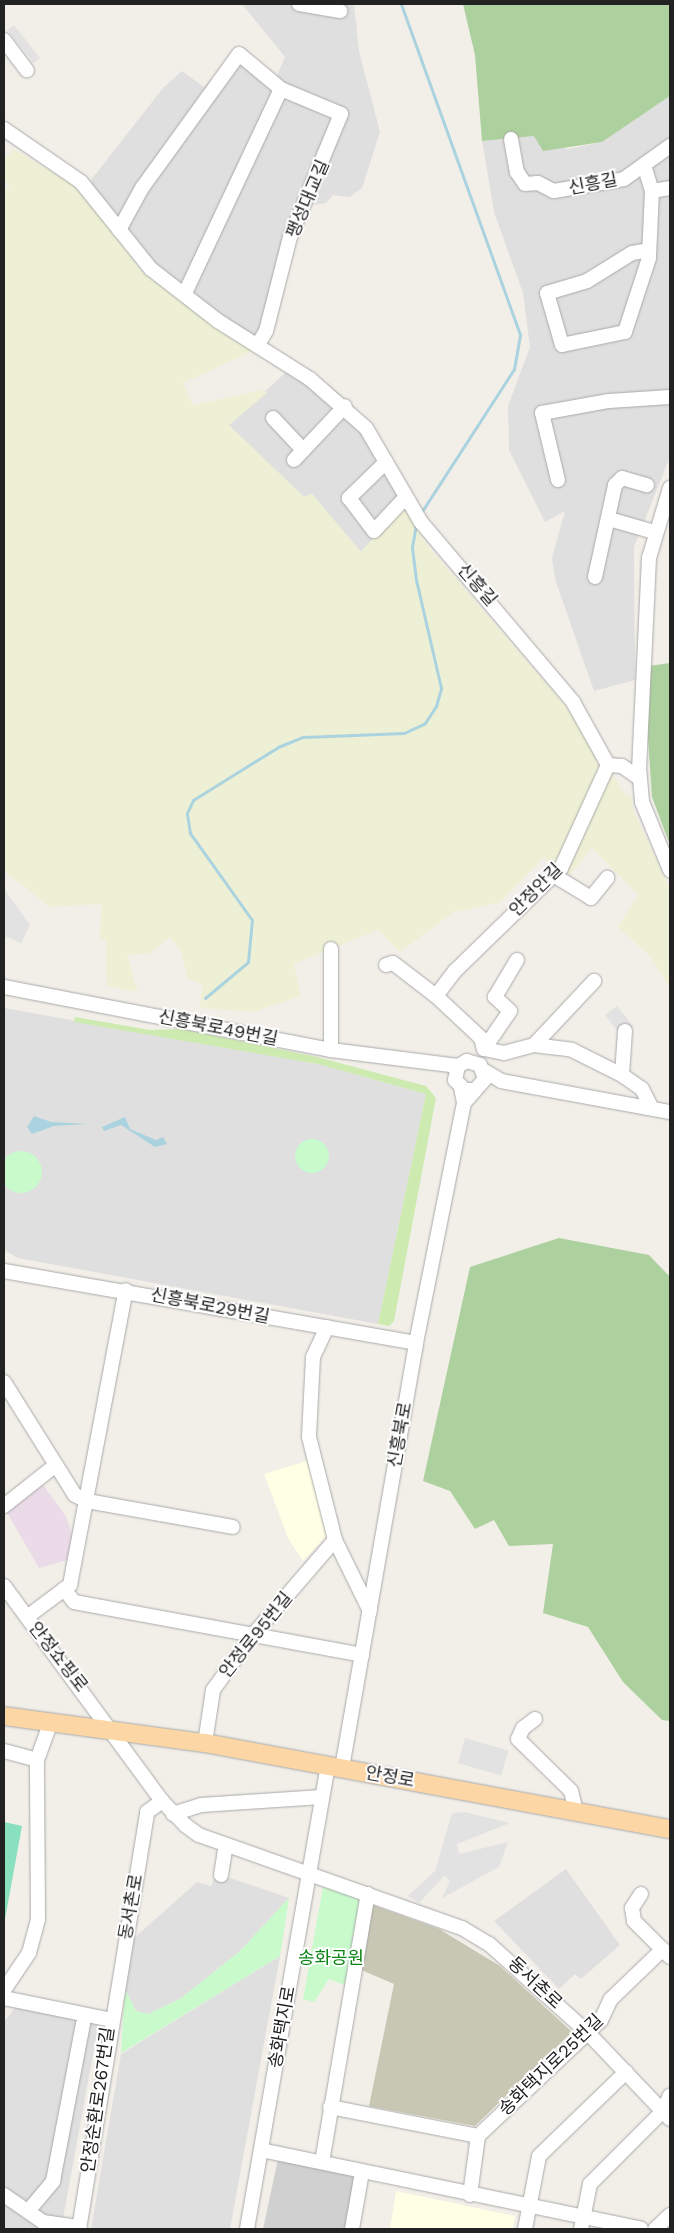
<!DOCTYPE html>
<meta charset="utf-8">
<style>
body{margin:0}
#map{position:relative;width:674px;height:2233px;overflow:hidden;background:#f2efe9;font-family:"Work Sans","Noto Sans KR",sans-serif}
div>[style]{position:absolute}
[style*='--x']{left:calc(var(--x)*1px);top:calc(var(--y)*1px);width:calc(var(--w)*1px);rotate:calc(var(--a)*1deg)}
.residential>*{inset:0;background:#e0dfdf}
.industrial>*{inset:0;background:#ebdbe8}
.education>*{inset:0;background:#ffffe5}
.religious>*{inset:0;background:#d0d0d0}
.construction>*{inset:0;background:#c7c7b4}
.farmland>*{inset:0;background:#eef0d5}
.grass>*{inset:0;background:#cdebb0}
.forest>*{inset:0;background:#add19e}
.park>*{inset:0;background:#c8facc}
.round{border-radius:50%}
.pitch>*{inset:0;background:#88e0be}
.parking>*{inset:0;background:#e2e2e2;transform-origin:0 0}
.water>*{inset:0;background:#aad3df}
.stream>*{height:3px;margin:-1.5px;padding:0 1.5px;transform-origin:1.5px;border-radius:1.5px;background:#aad3df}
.roads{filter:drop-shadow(0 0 1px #a9a9a9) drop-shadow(0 0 1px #a9a9a9)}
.minor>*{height:14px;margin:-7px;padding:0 7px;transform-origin:7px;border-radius:7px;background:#fff}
.major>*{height:18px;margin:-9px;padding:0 9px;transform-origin:9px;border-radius:9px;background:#fcd6a4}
span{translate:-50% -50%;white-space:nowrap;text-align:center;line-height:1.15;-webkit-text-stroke:4px #fff;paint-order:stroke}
.street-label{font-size:18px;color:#222}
.park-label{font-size:18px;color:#0c8416}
.frame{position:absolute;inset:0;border:5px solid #222;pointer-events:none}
</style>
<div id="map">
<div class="residential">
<i style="clip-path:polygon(242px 4px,354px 4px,359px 51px,380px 132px,362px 188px,350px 197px,333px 195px,326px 203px,313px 205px,292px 247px,267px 340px,248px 340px,151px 269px,96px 201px,91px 180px,163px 88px,182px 71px,204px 87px,242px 47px,276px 78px,285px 57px)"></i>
<i style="clip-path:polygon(670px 96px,670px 457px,634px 547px,635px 680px,594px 691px,555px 579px,552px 558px,565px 511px,545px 522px,509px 450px,508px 406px,530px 347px,523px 293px,494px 212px,482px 141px,534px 136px,568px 149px,602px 142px)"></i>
<i style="clip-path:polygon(296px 363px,335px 390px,369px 422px,405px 502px,361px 552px,312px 494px,304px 497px,228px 425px)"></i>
<i style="clip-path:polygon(4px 1008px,318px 1064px,426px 1094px,378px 1324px,18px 1258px,4px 1250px)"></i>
<i style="clip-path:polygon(566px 1869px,620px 1945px,581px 1979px,575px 1974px,559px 1989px,494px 1921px)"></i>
<i style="clip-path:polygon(216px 1873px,289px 1898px,239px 1952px,180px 1999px,148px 2014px,136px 2011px,125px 1989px,133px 1939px,197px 1882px,211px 1886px)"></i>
<i style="clip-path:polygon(280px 1956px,230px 2229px,91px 2229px,121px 2054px)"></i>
<i style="clip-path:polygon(17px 2005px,99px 2022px,61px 2229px,4px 2229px,4px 2022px)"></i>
</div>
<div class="industrial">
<i style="clip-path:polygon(41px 1482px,66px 1516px,73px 1537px,68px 1560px,39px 1568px,6px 1511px)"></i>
</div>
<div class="education">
<i style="clip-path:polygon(313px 1459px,329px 1533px,303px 1561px,288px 1538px,264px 1474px)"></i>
<i style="clip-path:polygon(396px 2191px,515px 2216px,513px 2229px,390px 2229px)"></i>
</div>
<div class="religious">
<i style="clip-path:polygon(278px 2159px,354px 2174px,348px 2229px,263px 2229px)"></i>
</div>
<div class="construction">
<i style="clip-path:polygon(372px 1905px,439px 1929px,500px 1966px,572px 2032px,475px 2126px,369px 2106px,394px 1984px,359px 1969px)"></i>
</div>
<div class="farmland">
<i style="clip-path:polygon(13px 149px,72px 184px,97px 207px,141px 271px,255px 350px,183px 383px,193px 405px,263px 390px,267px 393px,229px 425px,304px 497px,312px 494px,361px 552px,405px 502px,427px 545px,585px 729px,626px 796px,631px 796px,634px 812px,670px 889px,670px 988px,649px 955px,618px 927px,638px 895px,592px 848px,571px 874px,557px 873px,544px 857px,499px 903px,454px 912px,400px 952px,378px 930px,294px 964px,301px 996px,253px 1012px,200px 1008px,202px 985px,187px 978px,181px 951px,170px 937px,151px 953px,127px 955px,138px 992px,107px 986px,106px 939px,100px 939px,101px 904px,50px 907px,4px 871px,4px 191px,10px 187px,4px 179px,4px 161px)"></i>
</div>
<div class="grass">
<i style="clip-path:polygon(75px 1017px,150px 1030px,181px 1029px,317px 1057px,426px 1086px,436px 1098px,394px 1321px,389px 1326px,378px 1324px,426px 1094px,318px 1064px,74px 1022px)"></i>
</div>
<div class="forest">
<i style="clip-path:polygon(463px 4px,670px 4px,670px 96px,602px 142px,543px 151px,534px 136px,482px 141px,475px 55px)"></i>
<i style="clip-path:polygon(670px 663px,670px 845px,652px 797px,648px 738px,649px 666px)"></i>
<i style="clip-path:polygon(559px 1238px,649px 1255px,670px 1277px,670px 1721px,662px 1720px,623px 1682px,588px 1627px,543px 1613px,553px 1544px,509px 1546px,494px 1520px,475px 1529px,450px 1491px,423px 1481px,470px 1267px)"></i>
</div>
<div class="park">
<i class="round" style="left:295px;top:1139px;width:34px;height:34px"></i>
<i class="round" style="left:0;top:1151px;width:42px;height:42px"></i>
<i style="clip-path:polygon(323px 1887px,361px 1898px,347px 1986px,329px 1979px,314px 2002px,303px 1999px)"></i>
<i style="clip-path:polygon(289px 1898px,280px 1956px,121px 2053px,125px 1989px,136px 2011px,148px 2014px,180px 1999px,239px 1952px)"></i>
</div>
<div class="pitch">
<i style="clip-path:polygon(4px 1822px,22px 1826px,5px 1919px,4px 1919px)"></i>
</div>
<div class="parking">
<i style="left:14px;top:25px;width:42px;height:8px;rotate:52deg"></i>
<i style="clip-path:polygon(4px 889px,30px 925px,21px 943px,4px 936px)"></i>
<i style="clip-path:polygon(617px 1006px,634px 1027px,619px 1033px,605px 1015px)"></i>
<i style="left:465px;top:1738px;width:45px;height:26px;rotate:16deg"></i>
<i style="clip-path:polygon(464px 1812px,510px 1823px,457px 1844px,459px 1854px,508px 1842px,499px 1867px,442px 1898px,450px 1881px,444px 1876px,419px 1903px,408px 1896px,435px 1871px,452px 1813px)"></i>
</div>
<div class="water">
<i style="clip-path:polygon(34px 1116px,51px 1122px,88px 1124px,54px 1126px,32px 1134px,27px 1127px)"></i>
<i style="clip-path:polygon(125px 1117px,130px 1129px,156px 1140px,163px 1137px,167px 1144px,155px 1147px,121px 1125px,104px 1131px,102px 1127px)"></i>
</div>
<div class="stream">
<i style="--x:401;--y:4;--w:352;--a:70.2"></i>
<i style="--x:520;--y:335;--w:35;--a:100"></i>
<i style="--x:514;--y:369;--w:171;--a:122.9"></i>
<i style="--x:205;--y:998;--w:56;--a:-39.9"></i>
<i style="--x:248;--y:962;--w:42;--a:-84.6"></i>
<i style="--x:252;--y:920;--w:107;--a:-125.5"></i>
<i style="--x:190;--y:833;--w:20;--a:-99"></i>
<i style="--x:187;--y:813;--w:14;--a:-65"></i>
<i style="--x:193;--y:800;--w:100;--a:-31.9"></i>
<i style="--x:278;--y:747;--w:27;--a:-22"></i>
<i style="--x:303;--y:737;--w:101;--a:-2.3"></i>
<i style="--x:404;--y:733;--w:23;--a:-25"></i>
<i style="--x:425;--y:723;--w:20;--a:-57"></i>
<i style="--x:436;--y:706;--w:19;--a:-74"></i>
<i style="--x:441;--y:688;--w:111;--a:-103"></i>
<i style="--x:416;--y:580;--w:33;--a:-97"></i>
<i style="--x:412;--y:547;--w:23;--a:-80"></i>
</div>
<div class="roads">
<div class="minor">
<i style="--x:299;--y:4;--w:42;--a:9.7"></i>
<i style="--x:4;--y:40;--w:38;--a:53"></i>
<i style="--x:4;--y:129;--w:93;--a:34.5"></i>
<i style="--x:81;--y:182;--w:112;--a:51.2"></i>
<i style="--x:151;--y:269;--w:85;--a:37.8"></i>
<i style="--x:218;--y:321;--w:109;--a:32.2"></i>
<i style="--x:310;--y:379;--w:74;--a:41.2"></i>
<i style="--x:366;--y:428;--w:109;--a:59.7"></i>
<i style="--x:421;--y:522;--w:236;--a:49.8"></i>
<i style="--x:573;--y:702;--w:72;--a:60.9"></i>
<i style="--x:511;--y:139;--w:34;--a:80"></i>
<i style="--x:517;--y:172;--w:14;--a:56"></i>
<i style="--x:525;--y:184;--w:13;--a:-4"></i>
<i style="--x:538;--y:183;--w:18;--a:27"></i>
<i style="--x:554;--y:191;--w:71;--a:-9.7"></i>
<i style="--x:624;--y:179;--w:57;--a:-35.7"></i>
<i style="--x:644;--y:165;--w:27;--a:73"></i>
<i style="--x:652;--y:191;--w:67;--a:92.6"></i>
<i style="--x:649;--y:258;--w:78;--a:108"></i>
<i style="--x:625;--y:332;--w:64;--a:168.3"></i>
<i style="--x:562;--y:345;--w:54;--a:-106.1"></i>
<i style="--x:547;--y:293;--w:42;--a:-16.7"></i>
<i style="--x:587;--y:281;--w:53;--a:-31.9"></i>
<i style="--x:632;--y:253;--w:17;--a:-10"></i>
<i style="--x:652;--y:191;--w:18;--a:-9"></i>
<i style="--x:119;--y:230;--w:48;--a:-61.3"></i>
<i style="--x:142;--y:188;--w:165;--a:-54.1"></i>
<i style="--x:239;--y:54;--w:55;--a:39.8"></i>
<i style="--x:281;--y:89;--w:65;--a:22.6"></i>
<i style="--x:341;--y:114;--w:133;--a:112.5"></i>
<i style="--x:290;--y:237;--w:97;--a:104.3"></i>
<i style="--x:266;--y:331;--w:17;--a:121"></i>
<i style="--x:185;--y:293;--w:225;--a:-64.8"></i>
<i style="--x:273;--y:418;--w:44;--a:46.8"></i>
<i style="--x:294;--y:460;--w:74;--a:-46.6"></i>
<i style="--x:386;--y:462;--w:52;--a:135.8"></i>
<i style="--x:349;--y:498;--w:41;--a:52.9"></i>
<i style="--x:374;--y:531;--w:45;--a:-46.8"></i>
<i style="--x:558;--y:480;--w:69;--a:-103.4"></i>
<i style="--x:542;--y:413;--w:68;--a:-10.2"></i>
<i style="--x:609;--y:401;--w:61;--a:-3.8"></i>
<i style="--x:670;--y:488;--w:73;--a:106.7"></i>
<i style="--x:649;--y:558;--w:209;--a:92.7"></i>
<i style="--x:639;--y:767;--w:35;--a:85"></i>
<i style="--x:642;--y:802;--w:74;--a:67.6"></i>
<i style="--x:609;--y:519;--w:47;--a:16.1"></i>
<i style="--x:595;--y:577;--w:94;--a:-77.7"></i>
<i style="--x:615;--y:485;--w:10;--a:-45"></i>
<i style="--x:622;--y:478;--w:26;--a:16"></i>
<i style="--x:608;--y:765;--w:14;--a:4"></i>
<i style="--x:622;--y:766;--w:21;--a:35"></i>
<i style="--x:555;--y:876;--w:42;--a:31.4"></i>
<i style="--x:591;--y:898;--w:26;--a:-51"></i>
<i style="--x:386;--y:965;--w:7;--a:-16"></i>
<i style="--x:393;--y:963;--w:54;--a:37.5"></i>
<i style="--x:436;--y:996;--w:62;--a:43"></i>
<i style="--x:481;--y:1038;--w:11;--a:75"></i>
<i style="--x:484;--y:1049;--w:20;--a:11"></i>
<i style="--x:504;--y:1053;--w:31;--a:-15"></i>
<i style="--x:534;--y:1045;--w:38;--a:7"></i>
<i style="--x:572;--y:1050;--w:56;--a:26.6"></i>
<i style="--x:622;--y:1075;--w:24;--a:35"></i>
<i style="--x:642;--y:1089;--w:22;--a:63"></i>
<i style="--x:4;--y:987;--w:333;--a:10.9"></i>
<i style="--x:331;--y:1050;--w:128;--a:7.2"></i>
<i style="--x:436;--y:996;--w:31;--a:-53"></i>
<i style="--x:455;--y:971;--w:148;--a:-44.2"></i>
<i style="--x:561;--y:868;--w:113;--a:-65.5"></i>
<i style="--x:534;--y:1045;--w:88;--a:-46.8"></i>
<i style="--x:484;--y:1049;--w:46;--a:-55.6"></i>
<i style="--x:510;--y:1011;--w:21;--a:-137"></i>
<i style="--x:495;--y:997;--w:43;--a:-59.3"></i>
<i style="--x:331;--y:1050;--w:101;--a:-90"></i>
<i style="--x:483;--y:1070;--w:21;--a:31"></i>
<i style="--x:501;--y:1081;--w:172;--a:10.4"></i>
<i style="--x:622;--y:1075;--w:44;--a:-86.1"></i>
<i style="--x:464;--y:1103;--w:32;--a:-49"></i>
<i style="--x:485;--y:1079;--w:15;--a:-110"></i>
<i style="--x:480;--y:1065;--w:14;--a:-163"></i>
<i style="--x:467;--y:1061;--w:10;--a:151"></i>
<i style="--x:458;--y:1066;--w:14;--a:102"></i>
<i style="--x:455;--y:1080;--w:14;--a:45"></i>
<i style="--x:465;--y:1090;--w:10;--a:0"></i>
<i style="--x:4;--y:1271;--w:418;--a:9.9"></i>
<i style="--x:327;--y:1327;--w:33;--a:115"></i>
<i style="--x:313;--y:1357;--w:80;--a:92.9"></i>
<i style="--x:309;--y:1437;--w:106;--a:75.8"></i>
<i style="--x:335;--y:1540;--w:79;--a:63.8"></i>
<i style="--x:4;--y:1382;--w:133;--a:57.9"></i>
<i style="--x:75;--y:1495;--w:13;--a:27"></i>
<i style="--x:87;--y:1501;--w:148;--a:10.1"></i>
<i style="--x:4;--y:1506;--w:66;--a:-38.3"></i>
<i style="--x:4;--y:1586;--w:267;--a:53.7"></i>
<i style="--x:162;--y:1801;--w:33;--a:46"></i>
<i style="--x:185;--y:1825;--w:17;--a:36"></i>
<i style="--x:199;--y:1835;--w:279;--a:19.5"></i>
<i style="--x:462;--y:1928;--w:31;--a:31"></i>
<i style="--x:489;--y:1944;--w:132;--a:41.9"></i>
<i style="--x:587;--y:2032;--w:120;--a:46.3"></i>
<i style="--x:64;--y:1589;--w:16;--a:52"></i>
<i style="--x:74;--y:1602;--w:293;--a:10.4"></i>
<i style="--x:27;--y:1617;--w:54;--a:-36.7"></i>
<i style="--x:70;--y:1585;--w:300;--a:-79.3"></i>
<i style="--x:535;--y:1719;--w:15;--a:143"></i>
<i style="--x:523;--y:1728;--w:12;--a:114"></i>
<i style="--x:518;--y:1739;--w:74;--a:44.5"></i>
<i style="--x:571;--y:1791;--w:21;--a:76"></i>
<i style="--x:205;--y:1743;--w:54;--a:-81.4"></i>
<i style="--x:213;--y:1690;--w:67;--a:-54.2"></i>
<i style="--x:252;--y:1636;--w:127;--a:-49.2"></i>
<i style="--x:4;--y:1751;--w:34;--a:15"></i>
<i style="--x:37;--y:1760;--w:37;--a:-70"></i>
<i style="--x:342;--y:1768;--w:431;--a:-80.1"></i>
<i style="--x:416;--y:1343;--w:245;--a:-78.7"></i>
<i style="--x:464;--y:1103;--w:15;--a:-101"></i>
<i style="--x:173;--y:1814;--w:29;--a:-18"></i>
<i style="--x:201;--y:1805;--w:121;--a:-3.8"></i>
<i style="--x:221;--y:1875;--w:30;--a:-81"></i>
<i style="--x:641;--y:1894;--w:17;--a:123"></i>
<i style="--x:632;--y:1908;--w:13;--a:81"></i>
<i style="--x:634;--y:1921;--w:51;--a:45"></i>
<i style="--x:4;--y:1990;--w:45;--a:-56"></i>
<i style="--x:29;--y:1953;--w:35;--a:-75"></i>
<i style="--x:38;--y:1919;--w:159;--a:-90.4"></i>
<i style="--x:4;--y:1998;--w:110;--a:11.5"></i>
<i style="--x:330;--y:2107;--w:151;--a:11.1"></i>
<i style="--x:478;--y:2136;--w:169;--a:-43.3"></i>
<i style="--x:601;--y:2020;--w:23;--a:-65"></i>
<i style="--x:611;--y:1999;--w:72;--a:-43.9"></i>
<i style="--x:261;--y:2150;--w:388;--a:11.7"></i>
<i style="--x:322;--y:2162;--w:272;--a:-80.3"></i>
<i style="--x:4;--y:2195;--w:47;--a:34.7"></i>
<i style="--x:43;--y:2222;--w:37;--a:8"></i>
<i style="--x:470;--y:2195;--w:60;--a:-82.3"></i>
<i style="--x:29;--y:2210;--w:38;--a:-50"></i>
<i style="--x:53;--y:2181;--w:160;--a:-79.2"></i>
<i style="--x:79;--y:2229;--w:423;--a:-80.7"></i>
<i style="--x:147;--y:1812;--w:19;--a:-36"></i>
<i style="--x:247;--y:2229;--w:470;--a:-80.1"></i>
<i style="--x:352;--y:2229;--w:58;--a:-80"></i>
<i style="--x:525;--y:2229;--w:74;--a:-79.1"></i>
<i style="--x:539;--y:2156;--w:121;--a:-44"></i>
<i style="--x:581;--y:2229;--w:46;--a:-78.7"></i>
<i style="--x:590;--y:2184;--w:103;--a:-45"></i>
<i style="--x:663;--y:2111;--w:17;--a:-66"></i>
<i style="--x:655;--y:2229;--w:21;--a:-43"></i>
</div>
<div class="major">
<i style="--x:4;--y:1716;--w:203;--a:7.7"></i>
<i style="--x:205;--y:1743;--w:473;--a:10.5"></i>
</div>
</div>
<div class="street-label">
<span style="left:593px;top:184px;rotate:-11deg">신흥길</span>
<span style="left:308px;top:199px;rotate:-67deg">팽성대교길</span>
<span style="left:477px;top:585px;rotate:49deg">신흥길</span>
<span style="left:536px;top:890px;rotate:-45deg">안정안길</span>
<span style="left:218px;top:1028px;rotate:11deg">신흥북로49번길</span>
<span style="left:210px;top:1306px;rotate:11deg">신흥북로29번길</span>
<span style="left:400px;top:1435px;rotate:-80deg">신흥북로</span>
<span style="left:256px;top:1635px;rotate:-51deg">안정로95번길</span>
<span style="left:58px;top:1657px;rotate:52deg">안정쇼핑로</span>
<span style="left:390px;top:1777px;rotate:10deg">안정로</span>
<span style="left:131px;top:1907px;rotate:-80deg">동서촌로</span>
<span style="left:535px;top:1983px;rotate:43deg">동서촌로</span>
<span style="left:282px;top:2027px;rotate:-80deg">송화택지로</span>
<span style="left:551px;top:2065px;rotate:-44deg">송화택지로25번길</span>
<span style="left:98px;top:2100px;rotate:-82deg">안정순환로267번길</span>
</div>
<div class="park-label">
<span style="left:331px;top:1958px">송화공원</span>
</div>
<div class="frame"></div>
</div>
